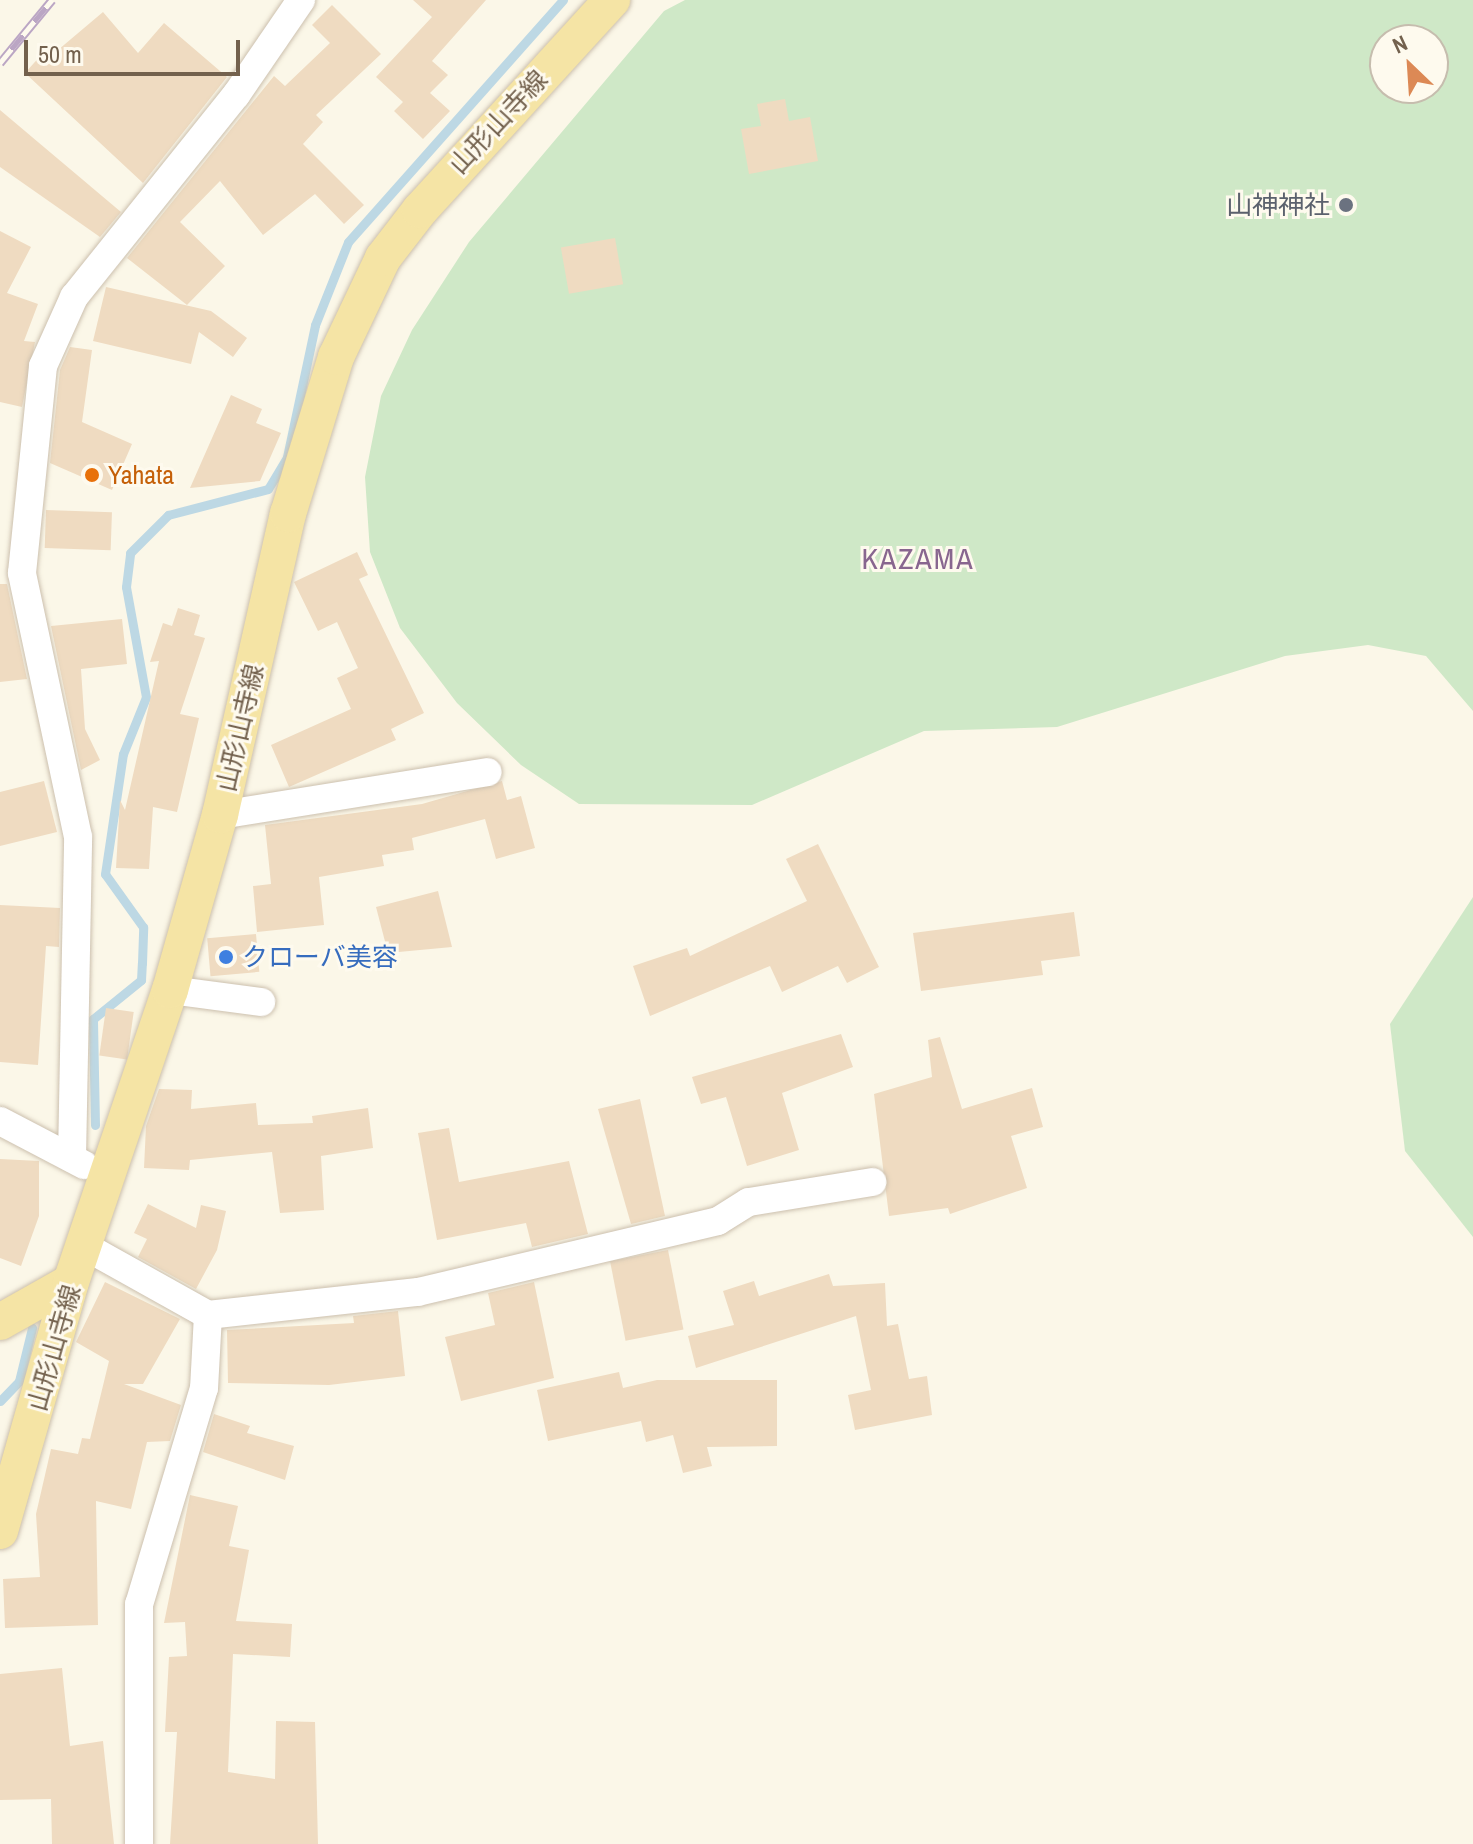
<!DOCTYPE html>
<meta charset="utf-8">
<style>
body{margin:0}
#map{position:relative;width:1473px;height:1844px;overflow:hidden;background:#fbf7e8;font-family:"Archivo Narrow","Noto Sans JP",sans-serif}
div>[style]{position:absolute}
[style*='--x']{left:calc(var(--x)*1px);top:calc(var(--y)*1px);width:calc(var(--w)*1px);rotate:calc(var(--a)*1deg)}
.green>*{inset:0;background:#cfe8c7}
.stream>*{height:9px;margin:-4.5px;padding:0 4.5px;transform-origin:4.5px;border-radius:4.5px;background:#bdd8e4}
.building>*{inset:0;background:#efdbc1;transform-origin:0 0}
.roads{filter:drop-shadow(0 0 2px #ccc0ae) drop-shadow(0 0 2px #ccc0ae)}
.minor>*{height:28px;margin:-14px;padding:0 14px;transform-origin:14px;border-radius:14px;background:#fff}
.major>*{height:36px;margin:-18px;padding:0 18px;transform-origin:18px;border-radius:18px;background:#f5e4a5}
.rail>*{height:9px;margin-top:-4.5px;transform-origin:0;background:repeating-linear-gradient(90deg,#fefaee 0 18px,#bba6c4 0 36px);box-sizing:border-box;border-block:2px solid #bba6c4}
.dots>*{width:22px;height:22px;translate:-50% -50%;box-sizing:border-box;border:4px solid #fefaee;border-radius:50%}
span{translate:-50% -50%;white-space:nowrap;text-align:center;line-height:1.15;-webkit-text-stroke:6px #fefaee;paint-order:stroke}
.street-label{font-size:26px;color:#73614d}
.worship-label{font-size:26px;color:#5b616d}
.right{translate:-100% -50%;text-align:right}
.food-label{font-size:26px;color:#c56008}
.left{translate:0 -50%;text-align:left}
.shop-label{font-size:26px;color:#366cbe}
.quarter-label{font-size:30px;color:#88668f;letter-spacing:2px}
.north{position:absolute;left:1369px;top:24px;width:80px;height:80px;box-sizing:border-box;background:#fefaee;border:2px solid #c6bdae;border-radius:50%;rotate:335deg;font-size:22px;font-weight:700;line-height:32px;text-align:center;color:#73614d}
.north::after{content:'';display:block;margin:auto;width:28px;height:36px;background:#dc8955;clip-path:polygon(50% 0,100% 100%,50% 72%,0 100%)}
.scale{position:absolute;left:24px;top:40px;width:216px;height:36px;box-sizing:border-box;border:4px solid #73614d;border-top:0;padding-left:10px;font-size:24px;line-height:28px;white-space:nowrap;color:#73614d;-webkit-text-stroke:6px #fefaee;paint-order:stroke}
</style>
<div id="map">
<div class="green">
<i style="clip-path:polygon(evenodd,685px 0,1473px 0,1473px 711px,1426px 656px,1368px 645px,1285px 656px,1057px 727px,924px 731px,752px 805px,579px 804px,521px 765px,457px 703px,400px 628px,370px 552px,365px 477px,381px 396px,412px 330px,469px 242px,664px 11px,685px 0,1385px 40px,1433px 40px,1433px 88px,1385px 88px,1385px 40px)"></i>
<i style="clip-path:polygon(1473px 897px,1473px 1237px,1405px 1151px,1390px 1024px)"></i>
</div>
<div class="stream">
<i style="--x:95;--y:1125;--w:106;--a:-91.1"></i>
<i style="--x:93;--y:1019;--w:62;--a:-39.1"></i>
<i style="--x:141;--y:980;--w:17;--a:-87"></i>
<i style="--x:142;--y:963;--w:36;--a:-88"></i>
<i style="--x:143;--y:927;--w:65;--a:-125.6"></i>
<i style="--x:105;--y:874;--w:121;--a:-81.5"></i>
<i style="--x:123;--y:754;--w:61;--a:-68"></i>
<i style="--x:146;--y:697;--w:112;--a:-100.3"></i>
<i style="--x:126;--y:587;--w:34;--a:-83"></i>
<i style="--x:130;--y:553;--w:54;--a:-45"></i>
<i style="--x:168;--y:515;--w:103;--a:-14.6"></i>
<i style="--x:268;--y:489;--w:37;--a:-59"></i>
<i style="--x:287;--y:457;--w:135;--a:-78"></i>
<i style="--x:315;--y:325;--w:89;--a:-68.3"></i>
<i style="--x:348;--y:242;--w:324;--a:-48.4"></i>
<i style="--x:0;--y:1401;--w:28;--a:-46"></i>
<i style="--x:19;--y:1381;--w:55;--a:-76.2"></i>
</div>
<div class="building">
<i style="clip-path:polygon(413px 0,486px 0,432px 61px,448px 75px,430px 93px,450px 111px,423px 139px,394px 111px,403px 102px,376px 77px,432px 17px)"></i>
<i style="clip-path:polygon(332px 5px,381px 54px,316px 115px,323px 122px,303px 144px,364px 205px,344px 224px,315px 194px,263px 235px,220px 181px,180px 222px,225px 266px,187px 305px,127px 258px,274px 76px,285px 86px,330px 43px,312px 25px)"></i>
<i style="clip-path:polygon(103px 12px,138px 53px,164px 23px,227px 77px,143px 183px,25px 73px,51px 44px,58px 50px)"></i>
<i style="clip-path:polygon(785px 99px,789px 121px,810px 117px,818px 161px,749px 174px,741px 129px,761px 126px,757px 104px)"></i>
<i style="clip-path:polygon(0 110px,121px 212px,100px 237px,0 167px)"></i>
<i style="clip-path:polygon(0 231px,31px 247px,7px 293px,38px 304px,24px 341px,35px 342px,22px 407px,0 402px)"></i>
<i style="left:615px;top:238px;width:47px;height:55px;rotate:80deg"></i>
<i style="clip-path:polygon(106px 287px,211px 311px,247px 338px,233px 357px,199px 332px,191px 364px,93px 341px)"></i>
<i style="clip-path:polygon(70px 347px,92px 350px,82px 422px,132px 444px,112px 490px,50px 463px,60px 370px)"></i>
<i style="clip-path:polygon(231px 395px,262px 409px,256px 423px,281px 433px,260px 481px,190px 488px)"></i>
<i style="left:46px;top:510px;width:66px;height:38px;rotate:2deg"></i>
<i style="clip-path:polygon(357px 552px,368px 575px,359px 579px,424px 713px,391px 729px,396px 740px,289px 787px,271px 745px,351px 709px,337px 678px,358px 668px,337px 622px,318px 631px,294px 582px)"></i>
<i style="clip-path:polygon(0 584px,7px 584px,27px 679px,0 682px)"></i>
<i style="clip-path:polygon(178px 608px,200px 615px,194px 635px,205px 638px,180px 714px,199px 718px,177px 812px,153px 807px,149px 869px,116px 868px,120px 800px,125px 810px,159px 661px,150px 662px,163px 623px,172px 626px)"></i>
<i style="clip-path:polygon(122px 619px,127px 664px,81px 669px,85px 729px,100px 760px,81px 770px,51px 626px)"></i>
<i style="clip-path:polygon(44px 781px,57px 832px,0 846px,0 792px)"></i>
<i style="clip-path:polygon(502px 781px,507px 800px,521px 796px,535px 848px,496px 859px,485px 819px,412px 838px,414px 850px,382px 855px,384px 866px,319px 877px,324px 925px,257px 932px,253px 886px,271px 884px,265px 825px,422px 804px)"></i>
<i style="clip-path:polygon(818px 844px,879px 967px,847px 983px,838px 966px,782px 992px,770px 966px,650px 1016px,633px 966px,687px 948px,690px 956px,807px 901px,786px 859px)"></i>
<i style="clip-path:polygon(438px 891px,452px 947px,388px 953px,376px 907px)"></i>
<i style="clip-path:polygon(0 905px,60px 908px,59px 947px,46px 946px,38px 1065px,0 1062px)"></i>
<i style="clip-path:polygon(1074px 912px,1080px 956px,1041px 961px,1043px 975px,921px 991px,913px 933px)"></i>
<i style="left:256px;top:934px;width:38px;height:49px;rotate:85deg"></i>
<i style="left:106px;top:1008px;width:28px;height:48px;rotate:8deg"></i>
<i style="clip-path:polygon(841px 1034px,853px 1067px,782px 1093px,799px 1150px,747px 1166px,726px 1097px,701px 1104px,692px 1077px)"></i>
<i style="clip-path:polygon(940px 1037px,962px 1109px,1032px 1088px,1043px 1127px,1011px 1136px,1027px 1188px,950px 1214px,948px 1208px,889px 1216px,874px 1094px,932px 1077px,928px 1040px)"></i>
<i style="clip-path:polygon(159px 1089px,192px 1090px,191px 1109px,256px 1103px,258px 1125px,313px 1123px,312px 1116px,368px 1108px,373px 1148px,321px 1156px,324px 1210px,280px 1213px,272px 1152px,190px 1160px,189px 1170px,144px 1168px,146px 1126px)"></i>
<i style="clip-path:polygon(640px 1099px,665px 1216px,631px 1224px,598px 1109px)"></i>
<i style="clip-path:polygon(449px 1128px,459px 1182px,569px 1161px,588px 1234px,532px 1247px,526px 1223px,437px 1240px,418px 1133px)"></i>
<i style="clip-path:polygon(0 1159px,39px 1161px,39px 1216px,21px 1266px,0 1258px)"></i>
<i style="clip-path:polygon(148px 1204px,196px 1228px,201px 1205px,226px 1211px,217px 1250px,196px 1289px,138px 1257px,147px 1239px,134px 1233px)"></i>
<i style="left:668px;top:1250px;width:81px;height:59px;rotate:79deg"></i>
<i style="clip-path:polygon(829px 1274px,833px 1286px,885px 1283px,887px 1326px,898px 1324px,909px 1379px,927px 1376px,932px 1415px,855px 1430px,848px 1395px,871px 1390px,856px 1316px,696px 1368px,688px 1336px,734px 1325px,723px 1291px,754px 1281px,759px 1296px)"></i>
<i style="clip-path:polygon(105px 1282px,180px 1319px,143px 1384px,124px 1384px,181px 1405px,170px 1441px,147px 1442px,131px 1509px,96px 1501px,98px 1625px,5px 1628px,3px 1579px,40px 1577px,36px 1514px,51px 1449px,78px 1454px,82px 1438px,90px 1439px,109px 1361px,76px 1342px)"></i>
<i style="clip-path:polygon(534px 1282px,554px 1378px,461px 1401px,445px 1337px,495px 1325px,488px 1293px)"></i>
<i style="clip-path:polygon(398px 1311px,405px 1376px,329px 1385px,228px 1383px,227px 1330px,354px 1323px,353px 1316px)"></i>
<i style="clip-path:polygon(619px 1372px,623px 1388px,657px 1380px,777px 1380px,777px 1446px,707px 1447px,712px 1466px,683px 1473px,673px 1435px,646px 1442px,641px 1421px,548px 1441px,537px 1390px)"></i>
<i style="clip-path:polygon(214px 1414px,250px 1426px,247px 1433px,294px 1446px,285px 1480px,203px 1452px)"></i>
<i style="clip-path:polygon(190px 1495px,238px 1506px,229px 1546px,249px 1550px,236px 1621px,292px 1624px,290px 1657px,233px 1654px,228px 1772px,275px 1779px,276px 1721px,315px 1722px,318px 1844px,170px 1844px,177px 1732px,165px 1732px,169px 1657px,187px 1656px,185px 1622px,164px 1623px)"></i>
<i style="clip-path:polygon(62px 1668px,70px 1746px,103px 1741px,114px 1844px,52px 1844px,51px 1799px,0 1800px,0 1674px)"></i>
</div>
<div class="roads">
<div class="minor">
<i style="--x:220;--y:815;--w:271;--a:-9.1"></i>
<i style="--x:170;--y:990;--w:92;--a:7.5"></i>
<i style="--x:0;--y:1121;--w:95;--a:27.6"></i>
<i style="--x:72;--y:1158;--w:321;--a:-88.9"></i>
<i style="--x:78;--y:837;--w:270;--a:-102"></i>
<i style="--x:22;--y:573;--w:208;--a:-84.2"></i>
<i style="--x:43;--y:366;--w:76;--a:-65.8"></i>
<i style="--x:74;--y:297;--w:259;--a:-51.3"></i>
<i style="--x:236;--y:95;--w:115;--a:-55.6"></i>
<i style="--x:88;--y:1248;--w:137;--a:29.2"></i>
<i style="--x:208;--y:1315;--w:73;--a:93.1"></i>
<i style="--x:204;--y:1388;--w:226;--a:106.7"></i>
<i style="--x:139;--y:1604;--w:240;--a:90"></i>
<i style="--x:208;--y:1315;--w:211;--a:-6.3"></i>
<i style="--x:418;--y:1292;--w:308;--a:-13.3"></i>
<i style="--x:718;--y:1221;--w:36;--a:-32"></i>
<i style="--x:749;--y:1202;--w:125;--a:-9.2"></i>
</div>
<div class="major">
<i style="--x:0;--y:1322;--w:81;--a:-29.4"></i>
<i style="--x:0;--y:1531;--w:259;--a:-74.1"></i>
<i style="--x:71;--y:1282;--w:308;--a:-71.3"></i>
<i style="--x:170;--y:990;--w:182;--a:-74.1"></i>
<i style="--x:220;--y:815;--w:309;--a:-77.3"></i>
<i style="--x:288;--y:514;--w:164;--a:-73"></i>
<i style="--x:336;--y:357;--w:110;--a:-64.6"></i>
<i style="--x:383;--y:258;--w:61;--a:-52.4"></i>
<i style="--x:420;--y:210;--w:285;--a:-47.6"></i>
</div>
</div>
<div class="rail">
<i style="--x:0;--y:63;--w:82;--a:-50.5"></i>
</div>
<div class="dots">
<i style="left:1346px;top:205px;background:#6b7280"></i>
<i style="left:92px;top:475px;background:#e8710a"></i>
<i style="left:226px;top:957px;background:#3f7fe0"></i>
</div>
<div class="street-label">
<span style="left:498px;top:122px;rotate:-47deg">山形山寺線</span>
<span style="left:240px;top:728px;rotate:-77deg">山形山寺線</span>
<span style="left:54px;top:1348px;rotate:-74deg">山形山寺線</span>
</div>
<div class="worship-label">
<span class="right" style="left:1330px;top:205px">山神神社</span>
</div>
<div class="food-label">
<span class="left" style="left:108px;top:475px">Yahata</span>
</div>
<div class="shop-label">
<span class="left" style="left:242px;top:957px">クローバ美容</span>
</div>
<div class="quarter-label">
<span style="left:918px;top:558px">KAZAMA</span>
</div>
<div class="north">N</div>
<div class="scale">50 m</div>
</div>
